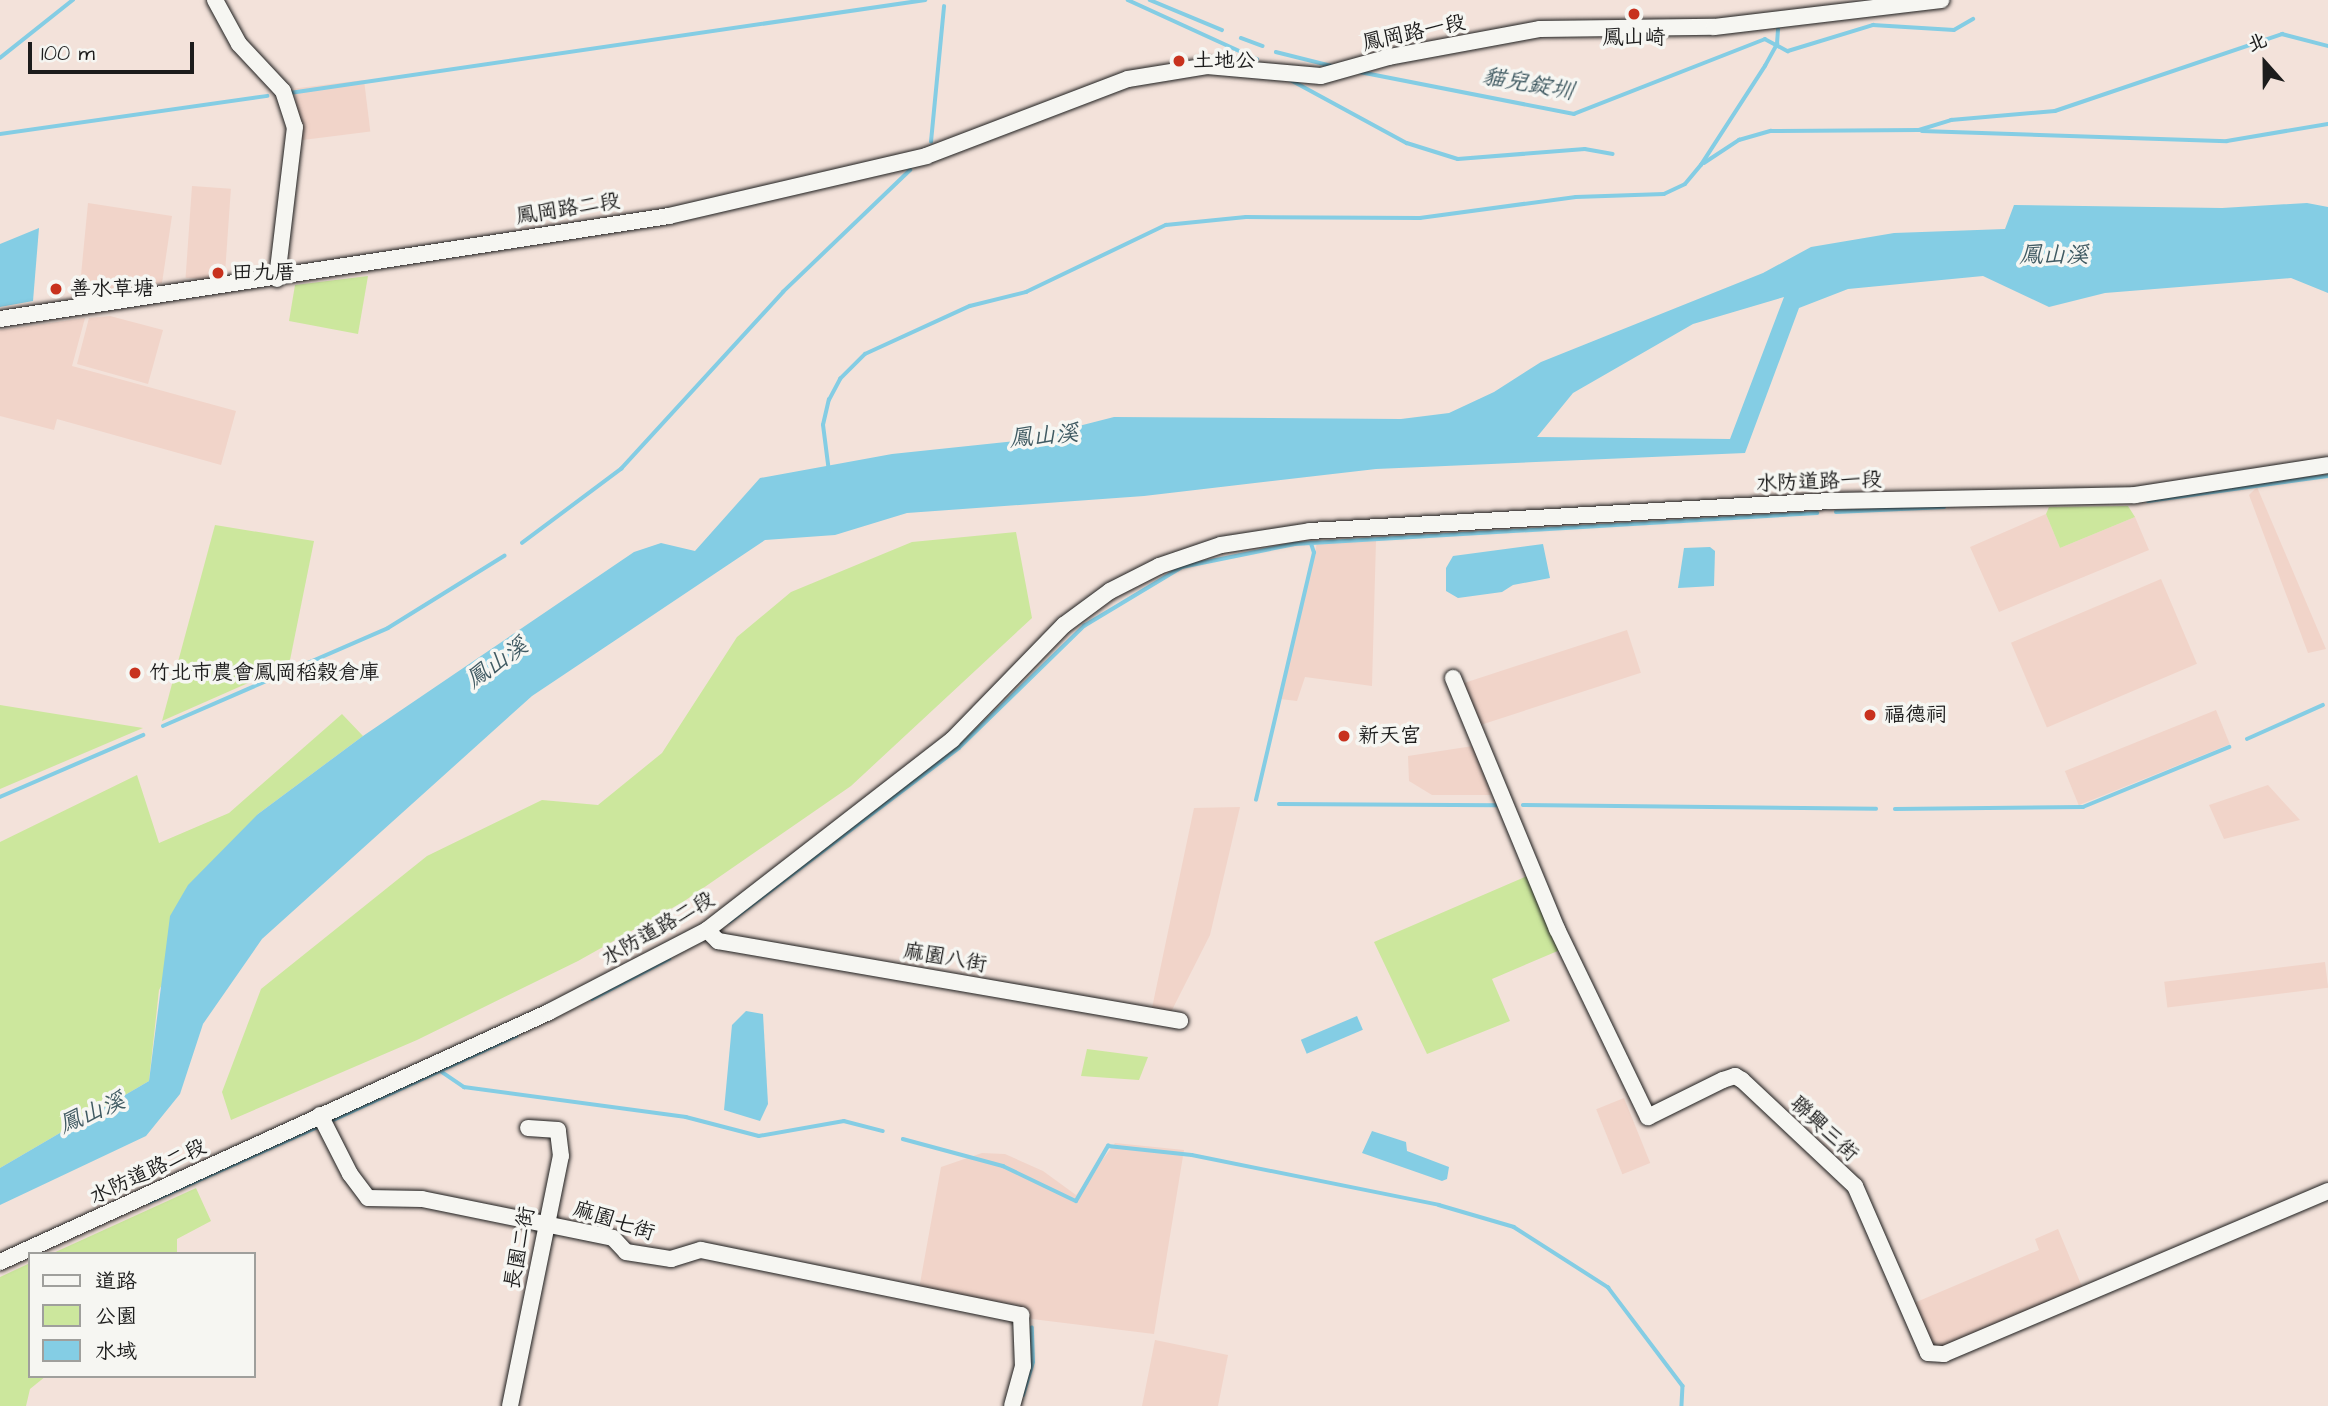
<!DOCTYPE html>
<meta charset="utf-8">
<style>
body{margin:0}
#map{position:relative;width:2328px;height:1406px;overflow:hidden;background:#f3e2da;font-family:"Architects Daughter","LXGW WenKai TC",sans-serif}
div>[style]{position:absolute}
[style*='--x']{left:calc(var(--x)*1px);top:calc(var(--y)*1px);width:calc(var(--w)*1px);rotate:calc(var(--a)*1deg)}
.built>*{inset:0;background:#f1d4c9;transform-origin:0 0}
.green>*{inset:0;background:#cce79d}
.water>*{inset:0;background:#84cde4;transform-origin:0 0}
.stream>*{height:3.5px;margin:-1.75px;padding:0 1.75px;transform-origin:1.75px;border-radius:1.75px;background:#84cde4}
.roads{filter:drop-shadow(0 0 2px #1c1c1c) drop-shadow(0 0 2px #1c1c1c)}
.minor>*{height:16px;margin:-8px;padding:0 8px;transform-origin:8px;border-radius:8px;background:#f6f6f2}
.dots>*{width:19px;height:19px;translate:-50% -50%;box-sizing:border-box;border:4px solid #f6f6f2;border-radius:50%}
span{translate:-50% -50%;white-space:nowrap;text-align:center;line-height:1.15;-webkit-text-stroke:7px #f6f6f2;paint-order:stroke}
.street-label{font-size:21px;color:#1c1c1c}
.poi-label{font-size:21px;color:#1c1c1c}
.left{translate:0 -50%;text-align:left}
.water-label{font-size:23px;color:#405a62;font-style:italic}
.legend{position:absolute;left:28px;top:1252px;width:228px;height:126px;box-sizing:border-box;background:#f6f6f2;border:2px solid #9f9f9c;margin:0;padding:9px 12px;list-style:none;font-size:21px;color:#1c1c1c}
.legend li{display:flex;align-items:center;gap:14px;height:35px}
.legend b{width:35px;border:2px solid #9f9f9c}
.north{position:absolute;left:2230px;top:28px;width:70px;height:70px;-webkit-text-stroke:5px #f6f6f2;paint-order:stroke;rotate:339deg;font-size:19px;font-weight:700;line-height:28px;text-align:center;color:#1c1c1c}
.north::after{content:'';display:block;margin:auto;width:24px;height:32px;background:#1c1c1c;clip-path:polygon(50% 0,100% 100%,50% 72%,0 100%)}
.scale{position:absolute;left:28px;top:42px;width:166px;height:32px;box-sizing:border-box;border:4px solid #1c1c1c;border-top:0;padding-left:9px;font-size:21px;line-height:24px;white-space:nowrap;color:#1c1c1c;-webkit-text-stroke:5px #f6f6f2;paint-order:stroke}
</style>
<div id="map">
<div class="built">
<i style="left:364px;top:80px;width:52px;height:70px;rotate:83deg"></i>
<i style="left:192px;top:186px;width:39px;height:92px;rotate:4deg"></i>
<i style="clip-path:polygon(88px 203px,172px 216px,162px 283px,79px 296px)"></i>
<i style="clip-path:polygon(110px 316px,163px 330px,148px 384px,77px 364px,89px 318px)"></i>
<i style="clip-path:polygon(85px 318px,72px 366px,236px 411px,221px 465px,57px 419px,54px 430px,0 416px,0 330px)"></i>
<i style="clip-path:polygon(2257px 487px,2326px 649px,2308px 653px,2249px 495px)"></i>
<i style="clip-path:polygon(2046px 514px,2060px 548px,2135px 517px,2149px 550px,1999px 612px,1970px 547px)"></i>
<i style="clip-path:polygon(1376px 540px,1372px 686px,1305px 677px,1297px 701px,1280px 699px,1317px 543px)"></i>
<i style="left:2161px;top:579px;width:92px;height:163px;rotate:67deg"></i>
<i style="left:1627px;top:630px;width:45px;height:176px;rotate:72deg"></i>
<i style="left:2216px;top:710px;width:37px;height:163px;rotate:68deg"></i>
<i style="clip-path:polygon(1473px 746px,1491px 795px,1432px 795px,1409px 781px,1408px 756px)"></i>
<i style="clip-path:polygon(2268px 785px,2300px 820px,2224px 839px,2209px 805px)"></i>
<i style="clip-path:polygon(1240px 807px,1210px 935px,1170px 1014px,1152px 1008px,1194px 808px)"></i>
<i style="left:2325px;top:962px;width:26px;height:162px;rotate:83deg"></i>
<i style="left:1624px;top:1098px;width:70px;height:30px;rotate:68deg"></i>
<i style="clip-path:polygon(1115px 1143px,1184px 1150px,1154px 1334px,1032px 1319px,1018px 1305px,919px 1289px,941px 1167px,982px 1153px,1005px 1154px,1043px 1171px,1076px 1195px)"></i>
<i style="clip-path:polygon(2058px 1229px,2083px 1289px,1934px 1352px,1914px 1303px,2039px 1250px,2035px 1239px)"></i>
<i style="clip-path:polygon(1155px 1340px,1228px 1355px,1218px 1406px,1142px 1406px)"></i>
</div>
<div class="green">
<i style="clip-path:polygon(368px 276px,358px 334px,289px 321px,295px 285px)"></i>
<i style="clip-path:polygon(2128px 506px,2135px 517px,2060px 548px,2046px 514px,2049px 507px)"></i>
<i style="clip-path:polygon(215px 525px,314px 541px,289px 665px,162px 721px)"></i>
<i style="clip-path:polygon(1016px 532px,1032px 618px,851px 786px,683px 902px,578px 961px,417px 1040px,231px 1120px,222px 1092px,261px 989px,427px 856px,542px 800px,598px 805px,662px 753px,737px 637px,791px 592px,912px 542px)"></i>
<i style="clip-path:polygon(0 705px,143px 728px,0 789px)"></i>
<i style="clip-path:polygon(342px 714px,363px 736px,258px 814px,159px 990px,149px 1081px,0 1168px,0 842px,137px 775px,159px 843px,229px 813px)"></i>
<i style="clip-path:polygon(1527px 876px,1560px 950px,1492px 979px,1510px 1021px,1427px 1054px,1374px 942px)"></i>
<i style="clip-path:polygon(1087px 1049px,1148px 1057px,1139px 1080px,1081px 1076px)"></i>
<i style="clip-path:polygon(196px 1188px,211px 1221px,177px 1239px,177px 1254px,51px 1254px)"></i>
<i style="clip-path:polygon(30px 1263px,30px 1376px,46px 1376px,30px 1389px,26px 1406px,0 1406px,0 1277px)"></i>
</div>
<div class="water">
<i style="clip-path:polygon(evenodd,2307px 203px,2328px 207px,2328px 293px,2291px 278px,2105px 293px,2049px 307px,1983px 276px,1848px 289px,1799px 308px,1745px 453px,1376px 469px,1144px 496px,907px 513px,835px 535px,765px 540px,532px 696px,262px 939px,203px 1024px,180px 1094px,146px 1136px,0 1205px,0 1168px,149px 1081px,170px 916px,188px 885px,258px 814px,363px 736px,634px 552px,661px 543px,695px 551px,760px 478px,892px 454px,1024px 440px,1114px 417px,1401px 419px,1449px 413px,1494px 392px,1541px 362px,1763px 273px,1811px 247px,1894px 233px,2005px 229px,2014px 205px,2222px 208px,2307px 203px,1784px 297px,1730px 439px,1537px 437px,1573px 393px,1693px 324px,1784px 297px)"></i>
<i style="clip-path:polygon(39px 228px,33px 301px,0 307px,0 244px)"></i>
<i style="clip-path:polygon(1543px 544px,1550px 578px,1513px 585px,1502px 592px,1458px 598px,1446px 591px,1446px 568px,1453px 556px)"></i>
<i style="clip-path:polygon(1710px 547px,1715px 551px,1714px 586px,1678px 588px,1684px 548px)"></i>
<i style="clip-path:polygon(746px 1011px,763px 1014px,768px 1104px,760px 1121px,724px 1110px,732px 1025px)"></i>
<i style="left:1357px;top:1016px;width:15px;height:61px;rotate:67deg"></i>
<i style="clip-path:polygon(1372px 1131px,1406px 1142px,1407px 1151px,1449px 1167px,1447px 1179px,1442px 1181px,1362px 1153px)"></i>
</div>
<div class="stream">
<i style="--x:1128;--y:0;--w:142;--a:24.6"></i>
<i style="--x:1150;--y:0;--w:78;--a:22.6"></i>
<i style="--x:1241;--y:38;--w:23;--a:20"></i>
<i style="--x:1276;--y:52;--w:58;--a:14"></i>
<i style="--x:0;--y:58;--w:93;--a:-38.5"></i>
<i style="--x:1360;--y:72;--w:218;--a:11.1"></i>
<i style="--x:1574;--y:114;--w:205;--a:-21.4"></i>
<i style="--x:1765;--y:39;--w:26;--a:28"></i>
<i style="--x:1788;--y:51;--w:89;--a:-17"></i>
<i style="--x:1873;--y:25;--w:81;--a:3.5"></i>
<i style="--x:1954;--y:30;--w:22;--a:-30"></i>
<i style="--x:1289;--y:79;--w:134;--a:28.5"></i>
<i style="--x:1407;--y:143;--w:53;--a:17.4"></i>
<i style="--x:1458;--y:159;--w:127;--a:-4.5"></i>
<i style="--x:1585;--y:149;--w:28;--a:10"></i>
<i style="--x:290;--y:93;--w:642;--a:-8.33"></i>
<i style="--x:1922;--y:131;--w:305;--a:1.9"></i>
<i style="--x:2227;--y:141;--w:102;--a:-9.6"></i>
<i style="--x:0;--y:134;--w:270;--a:-8.1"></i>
<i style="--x:931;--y:142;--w:136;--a:-84.5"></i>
<i style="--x:1704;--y:163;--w:42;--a:-33.3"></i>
<i style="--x:1739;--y:140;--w:33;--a:-16"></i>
<i style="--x:1771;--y:131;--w:148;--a:-0.4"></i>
<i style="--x:1919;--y:130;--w:34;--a:-17"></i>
<i style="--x:1951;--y:120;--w:104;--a:-4.9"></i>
<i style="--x:2055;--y:111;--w:240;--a:-18.7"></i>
<i style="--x:2282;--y:34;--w:48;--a:14.6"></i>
<i style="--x:829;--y:472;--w:47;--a:-97.3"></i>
<i style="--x:823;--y:425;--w:26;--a:-77"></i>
<i style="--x:829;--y:400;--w:24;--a:-62"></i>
<i style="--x:840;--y:379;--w:35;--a:-45"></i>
<i style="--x:865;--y:354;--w:115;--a:-24.6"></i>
<i style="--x:970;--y:306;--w:58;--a:-14"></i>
<i style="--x:1026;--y:292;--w:155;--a:-25.6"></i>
<i style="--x:1166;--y:225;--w:80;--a:-5.7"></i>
<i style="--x:1246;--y:217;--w:174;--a:0.3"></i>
<i style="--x:1420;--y:218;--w:157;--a:-7.7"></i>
<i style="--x:1576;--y:197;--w:88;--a:-2"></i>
<i style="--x:1664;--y:194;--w:23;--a:-25"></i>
<i style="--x:1685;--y:184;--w:25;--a:-50"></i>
<i style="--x:1701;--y:165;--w:118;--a:-57.1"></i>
<i style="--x:1765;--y:66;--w:25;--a:-61"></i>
<i style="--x:1777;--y:44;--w:14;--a:-86"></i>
<i style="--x:2148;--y:501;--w:182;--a:-7.9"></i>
<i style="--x:1836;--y:512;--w:108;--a:-2.7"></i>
<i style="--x:522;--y:543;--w:124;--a:-36.8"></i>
<i style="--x:621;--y:469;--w:240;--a:-47.5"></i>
<i style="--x:783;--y:292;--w:176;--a:-43.8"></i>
<i style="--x:163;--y:726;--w:245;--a:-23.5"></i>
<i style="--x:388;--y:628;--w:137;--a:-31.8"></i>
<i style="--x:2247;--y:739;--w:83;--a:-24.1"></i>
<i style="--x:0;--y:797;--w:156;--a:-23.4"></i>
<i style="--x:1256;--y:800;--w:254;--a:-76.8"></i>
<i style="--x:1314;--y:553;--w:9;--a:-108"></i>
<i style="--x:1279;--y:804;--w:218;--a:0.3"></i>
<i style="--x:1523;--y:805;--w:353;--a:0.6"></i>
<i style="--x:1895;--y:809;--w:188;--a:-0.6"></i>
<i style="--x:2083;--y:807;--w:158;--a:-22.3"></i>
<i style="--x:729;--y:922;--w:288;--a:-37.1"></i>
<i style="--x:959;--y:748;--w:175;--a:-44.3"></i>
<i style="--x:1084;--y:626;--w:114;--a:-31"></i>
<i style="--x:1182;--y:567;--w:115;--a:-11.5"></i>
<i style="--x:1295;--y:544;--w:523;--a:-3.4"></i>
<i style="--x:592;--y:999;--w:87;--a:-27.5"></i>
<i style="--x:442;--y:1072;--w:27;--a:34"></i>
<i style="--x:464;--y:1087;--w:224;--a:7.7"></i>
<i style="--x:686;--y:1117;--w:75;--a:14.6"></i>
<i style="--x:759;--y:1136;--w:86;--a:-10"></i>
<i style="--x:844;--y:1121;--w:40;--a:14.4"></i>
<i style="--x:329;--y:1122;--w:206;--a:-24.7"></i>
<i style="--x:903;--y:1139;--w:104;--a:15.1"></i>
<i style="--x:1003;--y:1166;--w:81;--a:25.6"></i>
<i style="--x:1076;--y:1201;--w:64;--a:-59.8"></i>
<i style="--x:1108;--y:1146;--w:84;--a:6.1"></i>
<i style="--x:1192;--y:1155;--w:252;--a:11.4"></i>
<i style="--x:1439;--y:1205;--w:78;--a:16.3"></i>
<i style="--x:1514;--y:1227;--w:112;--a:32.6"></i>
<i style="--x:1608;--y:1287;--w:124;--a:52.9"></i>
<i style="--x:1683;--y:1386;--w:20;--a:93"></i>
<i style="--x:150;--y:1202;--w:188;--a:-24.1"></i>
<i style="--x:1023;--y:1395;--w:34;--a:-73"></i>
<i style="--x:1033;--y:1362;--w:34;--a:-92"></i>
</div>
<div class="roads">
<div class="minor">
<i style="--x:215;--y:0;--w:50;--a:61.4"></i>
<i style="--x:239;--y:44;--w:64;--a:46.9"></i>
<i style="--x:283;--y:91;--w:38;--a:72"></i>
<i style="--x:295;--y:127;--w:153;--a:96.8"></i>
<i style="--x:0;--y:319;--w:677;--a:-8.75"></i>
<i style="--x:669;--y:216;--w:264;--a:-13.1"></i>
<i style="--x:926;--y:156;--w:216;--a:-20.9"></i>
<i style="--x:1128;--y:79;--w:80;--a:-9.3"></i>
<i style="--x:1207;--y:66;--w:114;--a:5"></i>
<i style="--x:1321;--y:76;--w:71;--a:-15.6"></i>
<i style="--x:1389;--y:57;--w:154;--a:-10.5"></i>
<i style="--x:1540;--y:29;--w:174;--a:-0.7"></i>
<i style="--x:1714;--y:27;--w:229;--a:-6.8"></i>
<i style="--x:1453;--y:678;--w:272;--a:67.5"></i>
<i style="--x:1557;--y:929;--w:209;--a:64.2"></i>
<i style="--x:1648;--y:1117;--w:84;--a:-26.3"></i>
<i style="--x:1723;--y:1080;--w:13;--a:-18"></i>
<i style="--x:1735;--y:1076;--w:8;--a:30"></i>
<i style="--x:1742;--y:1080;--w:155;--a:43.2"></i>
<i style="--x:1855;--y:1186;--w:182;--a:66.4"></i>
<i style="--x:1928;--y:1353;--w:16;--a:4"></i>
<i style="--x:1944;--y:1354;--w:417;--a:-23"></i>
<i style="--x:707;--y:930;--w:16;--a:45"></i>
<i style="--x:718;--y:941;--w:469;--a:9.8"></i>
<i style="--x:320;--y:1115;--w:66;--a:63"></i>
<i style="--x:350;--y:1174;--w:30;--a:53"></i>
<i style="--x:368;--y:1198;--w:54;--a:1.1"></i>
<i style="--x:422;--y:1199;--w:195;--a:11.5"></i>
<i style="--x:613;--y:1238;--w:19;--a:47"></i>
<i style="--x:626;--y:1252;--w:46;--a:8.8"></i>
<i style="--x:671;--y:1259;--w:31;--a:-17"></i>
<i style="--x:701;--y:1250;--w:327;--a:11.5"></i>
<i style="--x:1021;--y:1315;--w:51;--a:87.8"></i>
<i style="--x:1023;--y:1366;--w:41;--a:105.4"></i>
<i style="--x:0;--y:1262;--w:603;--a:-24.48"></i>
<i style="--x:549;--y:1012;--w:178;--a:-27.4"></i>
<i style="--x:707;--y:930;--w:310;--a:-37.8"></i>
<i style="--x:952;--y:740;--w:161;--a:-45.8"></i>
<i style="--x:1064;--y:625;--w:57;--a:-36.5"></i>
<i style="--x:1110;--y:591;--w:55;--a:-27"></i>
<i style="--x:1159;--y:566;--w:65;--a:-18.7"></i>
<i style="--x:1221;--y:545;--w:90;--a:-8.9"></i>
<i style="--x:1310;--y:531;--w:521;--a:-3.3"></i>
<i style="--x:1830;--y:501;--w:305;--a:-1.1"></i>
<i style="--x:2135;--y:495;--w:195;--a:-8.8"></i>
<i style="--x:510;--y:1406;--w:255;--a:-78.5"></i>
<i style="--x:561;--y:1156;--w:26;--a:-97"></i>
<i style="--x:558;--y:1130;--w:30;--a:-176"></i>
</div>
</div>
<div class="dots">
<i style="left:1634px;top:14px;background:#c8321e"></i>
<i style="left:1179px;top:61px;background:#c8321e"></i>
<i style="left:218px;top:273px;background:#c8321e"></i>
<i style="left:56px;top:289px;background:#c8321e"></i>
<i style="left:135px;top:673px;background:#c8321e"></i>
<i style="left:1870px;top:715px;background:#c8321e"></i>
<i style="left:1344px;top:736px;background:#c8321e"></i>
</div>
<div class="street-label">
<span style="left:1414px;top:33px;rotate:-12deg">鳳岡路一段</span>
<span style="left:568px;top:209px;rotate:-9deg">鳳岡路二段</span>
<span style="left:1819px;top:482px;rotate:-2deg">水防道路一段</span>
<span style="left:658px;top:929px;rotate:-30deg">水防道路二段</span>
<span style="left:945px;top:958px;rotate:10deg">麻園八街</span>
<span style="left:1824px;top:1129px;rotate:43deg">聯興三街</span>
<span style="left:148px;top:1172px;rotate:-25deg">水防道路二段</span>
<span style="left:614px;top:1221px;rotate:18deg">麻園七街</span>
<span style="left:520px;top:1248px;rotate:-79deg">長園二街</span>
</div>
<div class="poi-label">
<span style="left:1634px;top:38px">鳳山崎</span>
<span class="left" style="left:1193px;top:61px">土地公</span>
<span class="left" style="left:232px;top:273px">田九厝</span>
<span class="left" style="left:70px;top:289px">善水草塘</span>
<span class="left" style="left:149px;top:673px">竹北市農會鳳岡稻穀倉庫</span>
<span class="left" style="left:1884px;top:715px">福德祠</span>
<span class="left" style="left:1358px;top:736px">新天宫</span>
</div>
<div class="water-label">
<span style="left:1528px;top:84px;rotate:10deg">貓兒錠圳</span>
<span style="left:2054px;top:255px">鳳山溪</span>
<span style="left:1044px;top:436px;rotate:-5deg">鳳山溪</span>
<span style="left:497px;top:663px;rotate:-35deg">鳳山溪</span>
<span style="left:92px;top:1113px;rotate:-23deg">鳳山溪</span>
</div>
<ul class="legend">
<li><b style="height:9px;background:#f6f6f2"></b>道路</li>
<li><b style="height:19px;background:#cce79d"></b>公園</li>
<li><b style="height:19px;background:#84cde4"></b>水域</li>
</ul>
<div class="north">北</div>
<div class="scale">100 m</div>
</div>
